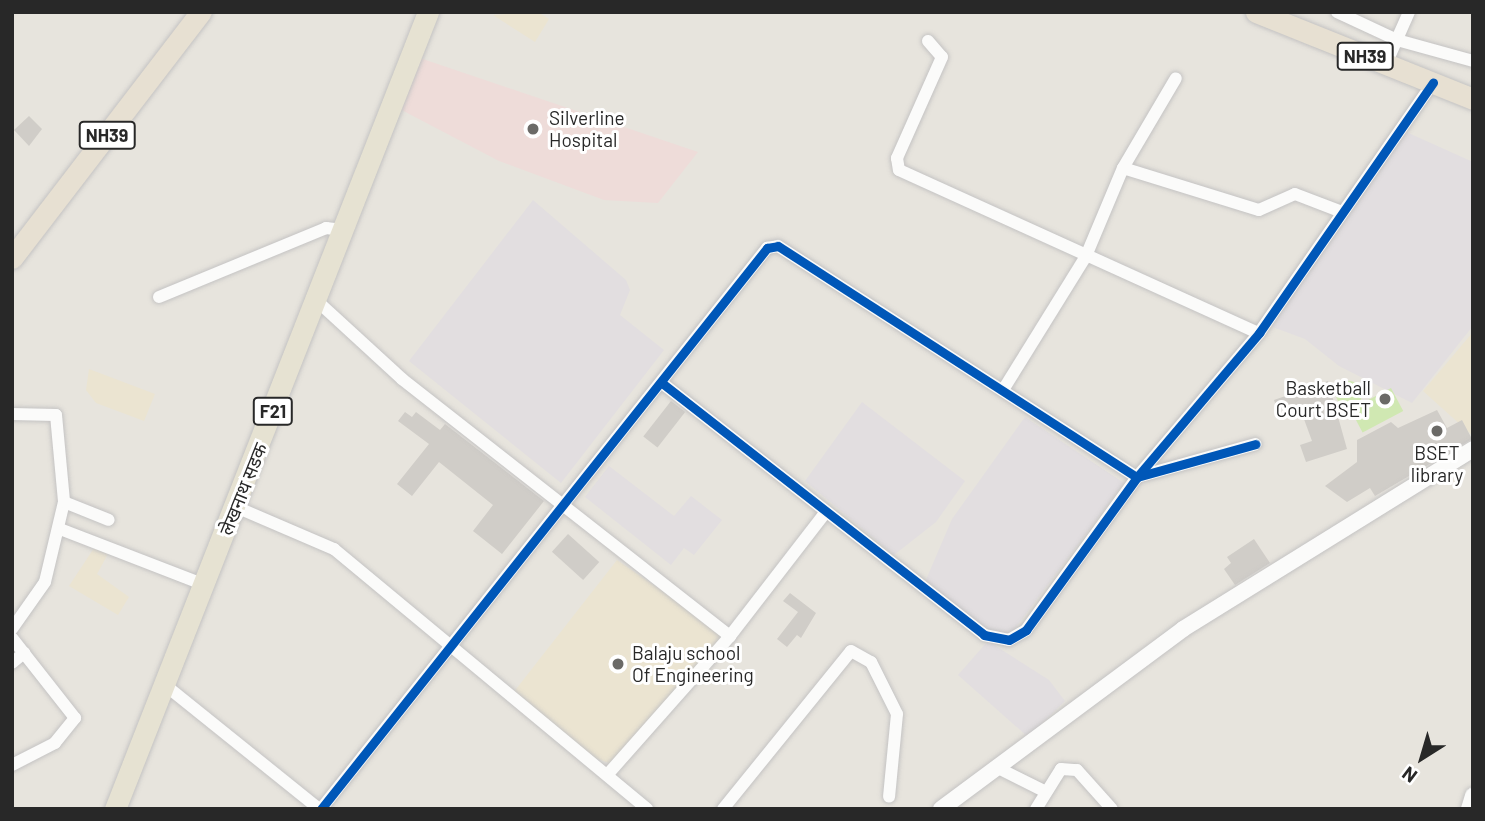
<!DOCTYPE html>
<meta charset="utf-8">
<style>
body{margin:0}
#map{position:relative;width:1485px;height:821px;overflow:hidden;background:#e7e4dd;font-family:Barlow,"Noto Sans Devanagari",sans-serif}
div>[style]{position:absolute}
[style*='--x']{left:calc(var(--x)*1px);top:calc(var(--y)*1px);width:calc(var(--w)*1px);rotate:calc(var(--a)*1deg)}
.industrial>*{inset:0;background:#e2dee0}
.education>*{inset:0;background:#ebe4d1}
.medical>*{inset:0;background:#eedcd9}
.pitch>*{inset:0;background:#d0e8b2;transform-origin:0 0}
.round{border-radius:50%}
.building>*{inset:0;background:#d0cdc8;transform-origin:0 0}
.roads{filter:drop-shadow(0 0 2px #c4c3c3) drop-shadow(0 0 2px #c4c3c3)}
.minor>*{height:12px;margin:-6px;padding:0 6px;transform-origin:6px;border-radius:6px;background:#fbfbfa}
.tertiary>*{height:16px;margin:-8px;padding:0 8px;transform-origin:8px;border-radius:8px;background:#fbfbfa}
.primary>*{height:21px;margin:-10.5px;padding:0 10.5px;transform-origin:10.5px;border-radius:10.5px;background:#e6e2d2}
.trunk>*{height:21px;margin:-10.5px;padding:0 10.5px;transform-origin:10.5px;border-radius:10.5px;background:#e7e0d2}
.cycleway>*{height:9px;margin:-4.5px;padding:0 4.5px;transform-origin:4.5px;border-radius:4.5px;background:#0057b8}
.dots>*{width:19px;height:19px;translate:-50% -50%;box-sizing:border-box;border:4px solid #fff;border-radius:50%}
span{translate:-50% -50%;white-space:nowrap;text-align:center;line-height:1.15;-webkit-text-stroke:6px #fff;paint-order:stroke}
.shield-label span{padding:2px 5px;background:#fff;border:2px solid;border-radius:5px;-webkit-text-stroke-width:0}
.shield-label{font-size:18px;color:#282828;font-weight:700}
.poi-label{font-size:19px;color:#282828}
.left{translate:0 -50%;text-align:left}
.right{translate:-100% -50%;text-align:right}
.street-label{font-size:19px;color:#282828}
.frame{position:absolute;inset:0;border:14px solid #282828;pointer-events:none}
.north{position:absolute;left:1387px;top:723px;width:70px;height:70px;-webkit-text-stroke:5px #fff;paint-order:stroke;rotate:217deg;font-size:19px;font-weight:700;line-height:28px;text-align:center;color:#282828}
.north::after{content:'';display:block;margin:auto;width:24px;height:32px;background:#282828;clip-path:polygon(50% 0,100% 100%,50% 72%,0 100%)}
</style>
<div id="map">
<div class="industrial">
<i style="clip-path:polygon(1404px 131px,1473px 162px,1472px 327px,1412px 403px,1339px 366px,1305px 339px,1262px 323px)"></i>
<i style="clip-path:polygon(533px 200px,626px 280px,630px 290px,620px 315px,664px 350px,561px 483px,409px 361px)"></i>
<i style="clip-path:polygon(862px 402px,965px 481px,936px 522px,894px 555px,805px 481px)"></i>
<i style="clip-path:polygon(1025px 417px,1124px 483px,1011px 634px,982px 630px,925px 582px,952px 519px)"></i>
<i style="clip-path:polygon(609px 466px,674px 516px,691px 496px,722px 520px,694px 555px,684px 548px,671px 565px,585px 497px)"></i>
<i style="clip-path:polygon(988px 641px,1049px 680px,1065px 701px,1028px 737px,958px 675px)"></i>
</div>
<div class="education">
<i style="clip-path:polygon(538px 12px,549px 19px,535px 42px,493px 15px)"></i>
<i style="clip-path:polygon(1473px 332px,1473px 436px,1423px 391px)"></i>
<i style="clip-path:polygon(89px 369px,155px 394px,144px 421px,96px 403px,86px 390px)"></i>
<i style="clip-path:polygon(96px 545px,109px 552px,97px 574px,129px 597px,118px 615px,69px 586px)"></i>
<i style="clip-path:polygon(617px 560px,725px 634px,614px 765px,590px 756px,513px 693px)"></i>
</div>
<div class="medical">
<i style="clip-path:polygon(411px 55px,698px 152px,658px 203px,604px 200px,499px 161px,392px 105px)"></i>
</div>
<div class="pitch">
<i class="round" style="left:1336px;top:381px;width:26px;height:26px"></i>
<i style="left:1391px;top:388px;width:26px;height:46px;rotate:62deg"></i>
</div>
<div class="building">
<i style="clip-path:polygon(29px 116px,42px 129px,29px 146px,14px 130px)"></i>
<i style="clip-path:polygon(1328px 381px,1347px 449px,1306px 462px,1300px 445px,1312px 441px,1301px 411px,1280px 417px,1274px 400px)"></i>
<i style="left:671px;top:401px;width:18px;height:45px;rotate:38deg"></i>
<i style="clip-path:polygon(1437px 410px,1447px 428px,1462px 420px,1472px 439px,1375px 496px,1370px 488px,1347px 502px,1325px 486px,1357px 462px,1357px 440px,1391px 422px,1398px 428px)"></i>
<i style="clip-path:polygon(405px 412px,412px 417px,416px 412px,440px 430px,445px 424px,544px 501px,502px 554px,473px 531px,493px 505px,439px 462px,412px 496px,397px 484px,429px 444px,398px 421px)"></i>
<i style="left:568px;top:534px;width:42px;height:24px;rotate:42deg"></i>
<i style="clip-path:polygon(1254px 539px,1270px 563px,1235px 585px,1224px 569px,1231px 563px,1227px 557px)"></i>
<i style="clip-path:polygon(790px 593px,816px 613px,801px 638px,797px 635px,787px 647px,777px 639px,798px 612px,783px 601px)"></i>
</div>
<div class="roads">
<div class="minor">
<i style="--x:1337;--y:12;--w:66;--a:25"></i>
<i style="--x:1397;--y:40;--w:79;--a:15.4"></i>
<i style="--x:928;--y:41;--w:21;--a:49"></i>
<i style="--x:942;--y:57;--w:111;--a:114"></i>
<i style="--x:897;--y:158;--w:12;--a:81"></i>
<i style="--x:899;--y:170;--w:395;--a:24.4"></i>
<i style="--x:1386;--y:64;--w:57;--a:-66.1"></i>
<i style="--x:1123;--y:168;--w:142;--a:17.2"></i>
<i style="--x:1259;--y:210;--w:39;--a:-24"></i>
<i style="--x:1295;--y:194;--w:50;--a:21"></i>
<i style="--x:159;--y:297;--w:181;--a:-22.4"></i>
<i style="--x:326;--y:228;--w:17;--a:7"></i>
<i style="--x:317;--y:301;--w:115;--a:42.5"></i>
<i style="--x:402;--y:379;--w:417;--a:38.1"></i>
<i style="--x:662;--y:383;--w:409;--a:38"></i>
<i style="--x:984;--y:635;--w:25;--a:11"></i>
<i style="--x:1009;--y:640;--w:20;--a:-30"></i>
<i style="--x:1026;--y:630;--w:189;--a:-54"></i>
<i style="--x:1137;--y:477;--w:189;--a:-49.7"></i>
<i style="--x:1259;--y:333;--w:305;--a:-55.2"></i>
<i style="--x:1003;--y:390;--w:158;--a:-58.2"></i>
<i style="--x:1086;--y:256;--w:95;--a:-67.2"></i>
<i style="--x:1123;--y:168;--w:104;--a:-59.5"></i>
<i style="--x:12;--y:414;--w:44;--a:1.3"></i>
<i style="--x:56;--y:415;--w:87;--a:84.7"></i>
<i style="--x:64;--y:502;--w:82;--a:103.4"></i>
<i style="--x:45;--y:582;--w:57;--a:125.1"></i>
<i style="--x:64;--y:502;--w:48;--a:21.8"></i>
<i style="--x:236;--y:507;--w:107;--a:23.2"></i>
<i style="--x:334;--y:549;--w:407;--a:39.7"></i>
<i style="--x:60;--y:529;--w:155;--a:21.1"></i>
<i style="--x:12;--y:638;--w:102;--a:51.8"></i>
<i style="--x:75;--y:718;--w:32;--a:129"></i>
<i style="--x:55;--y:743;--w:48;--a:152.9"></i>
<i style="--x:12;--y:663;--w:16;--a:-40"></i>
<i style="--x:165;--y:685;--w:198;--a:38.8"></i>
<i style="--x:998;--y:768;--w:49;--a:26.6"></i>
<i style="--x:608;--y:774;--w:184;--a:-48.5"></i>
<i style="--x:730;--y:636;--w:157;--a:-52.3"></i>
<i style="--x:321;--y:809;--w:717;--a:-51.51"></i>
<i style="--x:767;--y:248;--w:11;--a:-10"></i>
<i style="--x:778;--y:246;--w:427;--a:32.8"></i>
<i style="--x:1137;--y:477;--w:123;--a:-15.5"></i>
<i style="--x:723;--y:809;--w:203;--a:-51"></i>
<i style="--x:851;--y:651;--w:23;--a:29"></i>
<i style="--x:871;--y:662;--w:58;--a:63.4"></i>
<i style="--x:897;--y:714;--w:83;--a:95.5"></i>
<i style="--x:1036;--y:809;--w:47;--a:-58"></i>
<i style="--x:1061;--y:769;--w:16;--a:4"></i>
<i style="--x:1077;--y:770;--w:52;--a:48.1"></i>
</div>
<div class="tertiary">
<i style="--x:941;--y:809;--w:302;--a:-36.6"></i>
<i style="--x:1183;--y:629;--w:341;--a:-31.8"></i>
<i style="--x:1469;--y:809;--w:14;--a:-73"></i>
</div>
<div class="primary">
<i style="--x:115;--y:809;--w:856;--a:-68.56"></i>
</div>
<div class="trunk">
<i style="--x:1256;--y:12;--w:234;--a:21.8"></i>
<i style="--x:12;--y:258;--w:310;--a:-52.5"></i>
</div>
</div>
<div class="cycleway">
<i style="--x:662;--y:383;--w:409;--a:38"></i>
<i style="--x:984;--y:635;--w:25;--a:11"></i>
<i style="--x:1009;--y:640;--w:20;--a:-30"></i>
<i style="--x:1026;--y:630;--w:189;--a:-54"></i>
<i style="--x:1137;--y:477;--w:189;--a:-49.7"></i>
<i style="--x:1259;--y:333;--w:305;--a:-55.2"></i>
<i style="--x:321;--y:809;--w:717;--a:-51.51"></i>
<i style="--x:767;--y:248;--w:11;--a:-10"></i>
<i style="--x:778;--y:246;--w:427;--a:32.8"></i>
<i style="--x:1137;--y:477;--w:123;--a:-15.5"></i>
</div>
<div class="dots">
<i style="left:533px;top:129px;background:#6b6a67"></i>
<i style="left:1385px;top:399px;background:#6b6a67"></i>
<i style="left:1437px;top:431px;background:#6b6a67"></i>
<i style="left:618px;top:664px;background:#6b6a67"></i>
</div>
<div class="shield-label">
<span style="left:1365px;top:56px">NH39</span>
<span style="left:107px;top:135px">NH39</span>
<span style="left:273px;top:411px">F21</span>
</div>
<div class="poi-label">
<span class="left" style="left:549px;top:129px">Silverline<br>Hospital</span>
<span class="right" style="left:1371px;top:399px">Basketball<br>Court BSET</span>
<span style="left:1437px;top:464px">BSET<br>library</span>
<span class="left" style="left:632px;top:664px">Balaju school<br>Of Engineering</span>
</div>
<div class="street-label">
<span style="left:243px;top:489px;rotate:-68deg">लेखनाथ सडक</span>
</div>
<div class="frame"></div>
<div class="north">N</div>
</div>
